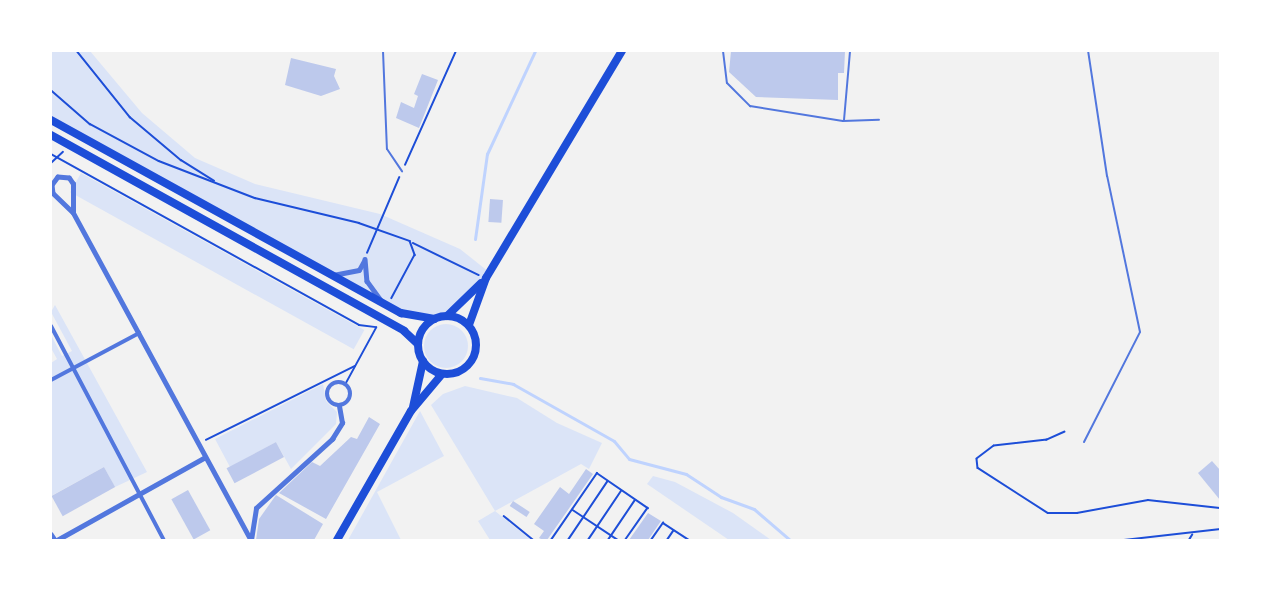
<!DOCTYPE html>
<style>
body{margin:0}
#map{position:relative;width:1271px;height:591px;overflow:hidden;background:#f2f2f2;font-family:Ubuntu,sans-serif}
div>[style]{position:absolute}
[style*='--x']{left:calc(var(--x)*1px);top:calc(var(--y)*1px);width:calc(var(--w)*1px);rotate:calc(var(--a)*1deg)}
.green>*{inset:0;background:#dbe4f7;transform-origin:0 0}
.round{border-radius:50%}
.stream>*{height:3px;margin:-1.5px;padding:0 1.5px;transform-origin:1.5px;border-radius:1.5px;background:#bfd3fe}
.building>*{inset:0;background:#bdc9ec;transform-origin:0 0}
.path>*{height:1.5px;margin:-0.75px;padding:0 0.75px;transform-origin:0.75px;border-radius:0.75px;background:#1d4ed8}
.service>*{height:2px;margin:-1px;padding:0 1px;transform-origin:1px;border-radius:1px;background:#5277de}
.pedestrian>*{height:4px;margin:-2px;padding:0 2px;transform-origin:2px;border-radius:2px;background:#5277de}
.minor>*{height:4.5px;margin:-2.25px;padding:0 2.25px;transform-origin:2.25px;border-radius:2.25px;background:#5277de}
.minor>.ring{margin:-2.25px;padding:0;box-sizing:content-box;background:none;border:4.5px solid #5277de;border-radius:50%}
.primary>*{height:8px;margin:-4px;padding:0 4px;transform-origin:4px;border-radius:4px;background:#1d4ed8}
.primary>.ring{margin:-4px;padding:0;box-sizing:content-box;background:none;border:8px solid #1d4ed8;border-radius:50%}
span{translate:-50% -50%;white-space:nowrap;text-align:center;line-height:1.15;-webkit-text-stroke:6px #fff;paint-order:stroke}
.frame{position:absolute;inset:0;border:52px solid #fff;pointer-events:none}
</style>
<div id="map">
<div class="green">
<i style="clip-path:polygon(51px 51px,90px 51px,142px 113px,195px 158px,255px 184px,380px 214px,460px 249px,489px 272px,447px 316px,434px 319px,401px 313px,51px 120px)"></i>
<i style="left:81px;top:173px;width:324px;height:22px;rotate:29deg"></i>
<i style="clip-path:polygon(55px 305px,147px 472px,115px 487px,104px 467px,51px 496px,51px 363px,57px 359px,51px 348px,51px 335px,62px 356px,72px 351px,51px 312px)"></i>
<i class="round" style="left:424px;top:324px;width:44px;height:44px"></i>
<i style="clip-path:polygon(323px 384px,326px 401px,337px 412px,336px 424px,291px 469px,276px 442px,230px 467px,215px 439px)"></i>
<i style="clip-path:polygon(465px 386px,517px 398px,557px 423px,602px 443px,589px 469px,581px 464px,495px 511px,531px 540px,490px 540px,478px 521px,495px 511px,431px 405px,443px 394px)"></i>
<i style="clip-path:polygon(420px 411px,444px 456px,377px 492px,401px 540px,348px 540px)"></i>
<i style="clip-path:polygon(653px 476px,675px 482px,733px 513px,771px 540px,729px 540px,647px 484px)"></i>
</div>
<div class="stream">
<i style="--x:475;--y:239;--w:86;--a:-82"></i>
<i style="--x:487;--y:154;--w:114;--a:-65"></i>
<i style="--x:480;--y:378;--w:34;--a:10"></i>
<i style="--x:513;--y:384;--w:116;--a:29.4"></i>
<i style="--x:614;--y:441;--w:23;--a:50"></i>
<i style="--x:629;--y:459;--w:59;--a:14.7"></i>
<i style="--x:686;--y:474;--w:42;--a:33.3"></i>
<i style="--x:721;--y:497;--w:35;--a:20"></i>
<i style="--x:754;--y:509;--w:48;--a:40.7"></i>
</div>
<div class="building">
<i style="clip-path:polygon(731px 51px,845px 51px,844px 73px,838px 73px,838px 100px,756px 97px,729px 72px)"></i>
<i style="clip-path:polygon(291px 58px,336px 69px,334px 76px,340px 89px,321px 96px,285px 85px)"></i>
<i style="clip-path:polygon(422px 74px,438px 80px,419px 128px,396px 118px,401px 102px,414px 108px,418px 96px,414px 94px)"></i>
<i style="left:490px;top:199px;width:13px;height:23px;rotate:4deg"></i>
<i style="clip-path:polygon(369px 417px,380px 424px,326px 519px,279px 493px,312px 462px,320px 466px,351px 437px,357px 439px)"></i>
<i style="left:276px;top:442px;width:17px;height:56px;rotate:62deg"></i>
<i style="clip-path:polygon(1212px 461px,1220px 470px,1220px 500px,1198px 473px)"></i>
<i style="left:104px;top:467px;width:23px;height:60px;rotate:61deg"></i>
<i style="clip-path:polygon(586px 469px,593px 474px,547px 540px,543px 540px,539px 538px,544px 531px,534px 524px,560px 487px,569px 494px)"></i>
<i style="left:188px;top:490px;width:46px;height:19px;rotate:61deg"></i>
<i style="clip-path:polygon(276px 495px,323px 524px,314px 540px,256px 540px,259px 519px)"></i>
<i style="left:513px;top:501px;width:20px;height:6px;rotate:33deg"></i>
<i style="clip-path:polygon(648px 513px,661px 521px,648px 540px,629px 540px)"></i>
</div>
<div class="path">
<i style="--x:77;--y:51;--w:85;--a:51.2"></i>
<i style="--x:130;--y:117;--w:67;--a:40.1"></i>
<i style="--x:181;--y:160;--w:39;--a:32"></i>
<i style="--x:51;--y:90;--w:52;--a:41.1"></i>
<i style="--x:90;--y:124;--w:78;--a:28.2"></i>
<i style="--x:159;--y:161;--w:103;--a:21.1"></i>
<i style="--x:255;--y:198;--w:107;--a:13.5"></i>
<i style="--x:359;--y:223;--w:54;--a:19.4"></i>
<i style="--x:410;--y:241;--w:15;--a:70"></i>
<i style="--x:415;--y:255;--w:49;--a:118.1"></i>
<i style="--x:51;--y:154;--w:352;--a:29"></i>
<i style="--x:359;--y:325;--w:17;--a:7"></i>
<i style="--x:51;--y:163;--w:16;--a:-43"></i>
<i style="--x:405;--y:165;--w:125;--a:-65.9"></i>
<i style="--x:413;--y:243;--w:73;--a:25.9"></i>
<i style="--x:367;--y:253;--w:82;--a:-66.9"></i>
<i style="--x:346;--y:383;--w:63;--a:-61.4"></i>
<i style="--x:1065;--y:432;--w:20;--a:156"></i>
<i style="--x:1047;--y:440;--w:53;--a:173.5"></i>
<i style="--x:994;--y:446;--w:21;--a:143"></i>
<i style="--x:977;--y:459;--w:9;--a:84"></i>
<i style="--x:978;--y:468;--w:83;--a:32.7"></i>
<i style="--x:1048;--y:513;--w:29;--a:0"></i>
<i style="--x:1077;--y:513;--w:72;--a:-10.4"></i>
<i style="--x:1148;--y:500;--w:72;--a:6.3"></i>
<i style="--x:206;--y:440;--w:166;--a:-26.4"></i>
<i style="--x:573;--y:510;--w:54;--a:33.7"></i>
<i style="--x:504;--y:516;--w:38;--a:39"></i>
<i style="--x:551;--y:540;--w:81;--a:-55.5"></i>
<i style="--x:597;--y:473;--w:62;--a:34.5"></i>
<i style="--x:648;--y:508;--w:39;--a:125"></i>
<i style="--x:568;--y:540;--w:70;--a:-56.1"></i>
<i style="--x:588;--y:540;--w:59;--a:-56"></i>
<i style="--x:608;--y:540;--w:48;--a:-56"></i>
<i style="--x:651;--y:540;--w:21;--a:-55"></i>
<i style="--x:663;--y:523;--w:31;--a:33"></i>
<i style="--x:667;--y:540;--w:11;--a:-56"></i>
<i style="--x:1124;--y:540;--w:97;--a:-6.5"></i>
<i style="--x:1189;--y:540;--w:6;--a:-59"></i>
</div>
<div class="service">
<i style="--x:383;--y:51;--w:98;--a:87.7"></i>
<i style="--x:387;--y:149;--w:27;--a:56"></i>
<i style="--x:723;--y:51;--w:32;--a:83"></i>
<i style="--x:727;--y:83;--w:33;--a:45"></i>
<i style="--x:750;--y:106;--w:94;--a:9.2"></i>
<i style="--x:843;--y:121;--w:36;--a:-2"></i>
<i style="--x:844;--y:120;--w:69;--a:-85"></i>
<i style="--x:1084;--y:442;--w:123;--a:-63"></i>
<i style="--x:1140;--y:332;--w:159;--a:-101.9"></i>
<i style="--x:1107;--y:176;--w:126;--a:-98.6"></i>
</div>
<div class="pedestrian">
<i style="--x:51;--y:326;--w:242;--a:62.2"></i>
<i style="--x:51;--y:380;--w:100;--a:-28.1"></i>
</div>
<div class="minor">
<i style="--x:73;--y:212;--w:28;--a:-90"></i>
<i style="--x:73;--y:184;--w:7;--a:-124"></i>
<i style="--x:69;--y:178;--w:11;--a:-175"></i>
<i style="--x:58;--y:177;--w:10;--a:127"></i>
<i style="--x:52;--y:185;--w:8;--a:83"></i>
<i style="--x:53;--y:193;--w:28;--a:44"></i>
<i style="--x:73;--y:212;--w:373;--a:61.5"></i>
<i style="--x:365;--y:259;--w:22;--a:85"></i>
<i style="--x:367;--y:281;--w:24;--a:54"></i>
<i style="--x:333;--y:275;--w:26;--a:-11"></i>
<i style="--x:359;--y:270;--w:10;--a:-61"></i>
<i class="ring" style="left:327px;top:382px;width:19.5px;height:19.5px"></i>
<i style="--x:51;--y:534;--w:7;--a:56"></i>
<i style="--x:57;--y:540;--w:168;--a:-29.2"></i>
<i style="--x:251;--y:540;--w:32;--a:-81"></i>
<i style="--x:256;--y:508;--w:103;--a:-42.2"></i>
<i style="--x:332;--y:439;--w:19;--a:-58"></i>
<i style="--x:342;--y:423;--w:17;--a:-100"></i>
</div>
<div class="primary">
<i style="--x:51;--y:120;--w:400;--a:28.9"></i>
<i style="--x:401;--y:313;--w:34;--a:10"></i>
<i style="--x:51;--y:135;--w:404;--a:29"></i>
<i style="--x:404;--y:331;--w:19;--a:43"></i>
<i style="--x:447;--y:316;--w:47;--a:-44.1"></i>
<i class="ring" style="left:418px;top:316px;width:50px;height:50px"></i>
<i style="--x:469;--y:325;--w:50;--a:-70.1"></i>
<i style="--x:486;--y:278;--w:265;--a:-59.1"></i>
<i style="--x:413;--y:407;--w:47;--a:-77.7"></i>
<i style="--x:337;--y:540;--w:149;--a:-60.2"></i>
<i style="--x:411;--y:411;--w:48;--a:-50"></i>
</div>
<div class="frame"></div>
</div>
